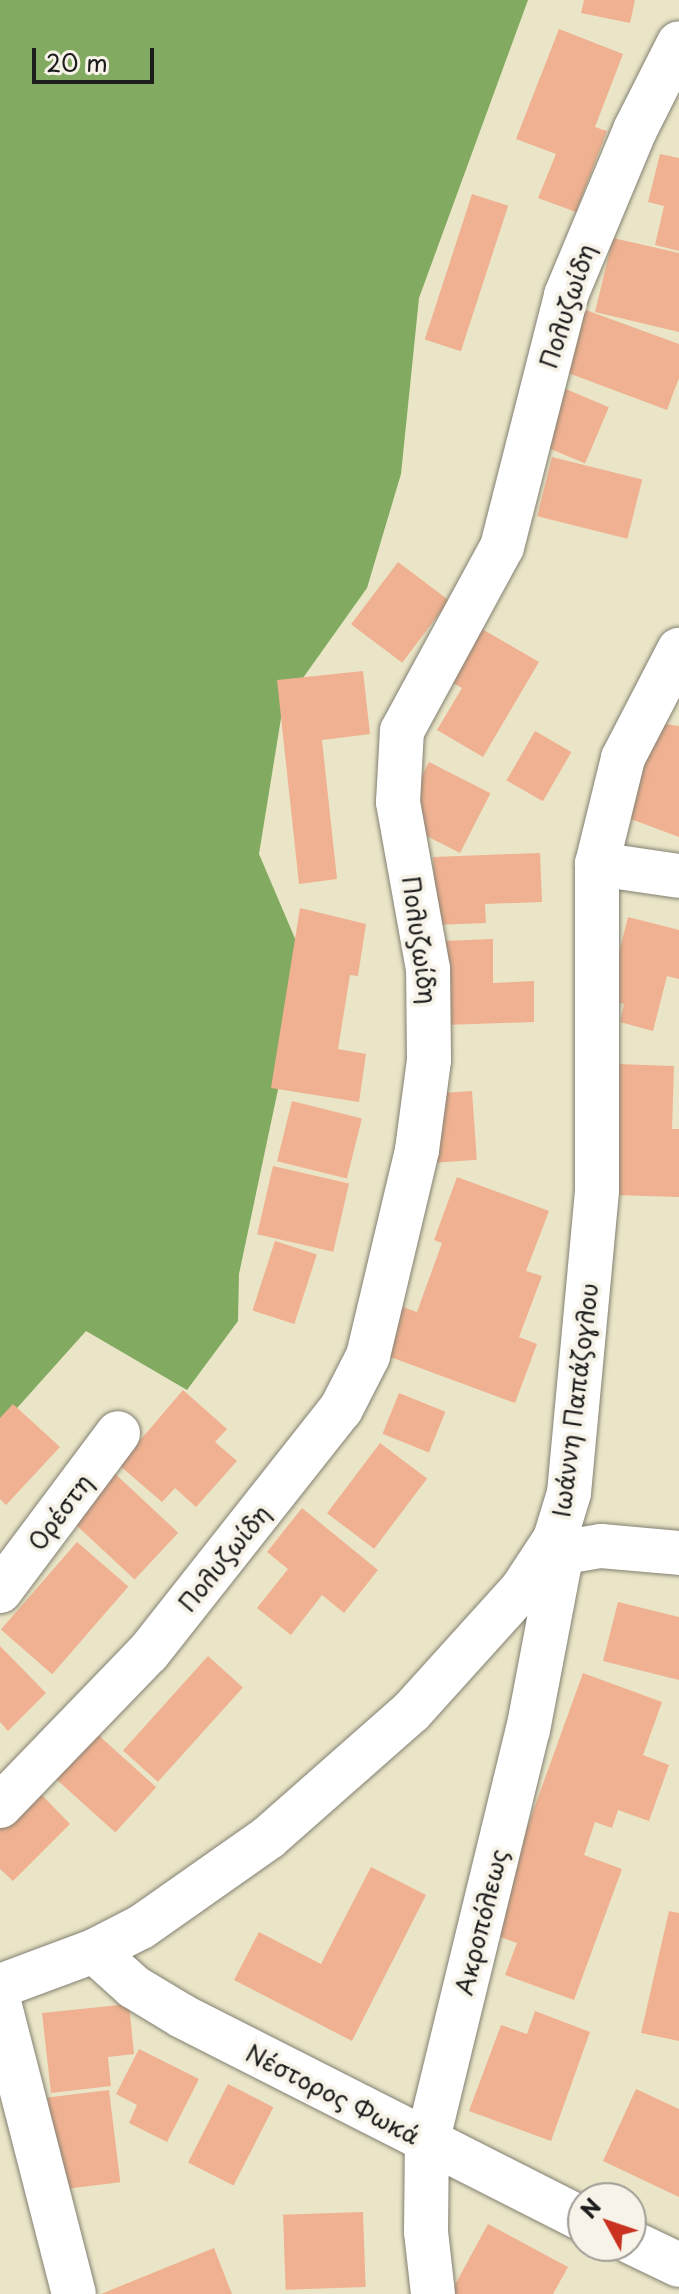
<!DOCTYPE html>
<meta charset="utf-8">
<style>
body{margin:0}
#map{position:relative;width:679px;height:2294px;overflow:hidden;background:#eae5c7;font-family:"Playpen Sans",sans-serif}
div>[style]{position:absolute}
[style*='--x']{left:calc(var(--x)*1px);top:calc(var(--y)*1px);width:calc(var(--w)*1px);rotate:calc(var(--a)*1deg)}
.forest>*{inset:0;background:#82aa60}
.building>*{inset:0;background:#efb191;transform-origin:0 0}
.roads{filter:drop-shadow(0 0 2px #838072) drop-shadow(0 0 2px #838072)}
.minor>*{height:44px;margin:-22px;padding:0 22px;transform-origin:22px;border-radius:22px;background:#fff}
span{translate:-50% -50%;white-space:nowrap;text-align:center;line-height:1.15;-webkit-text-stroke:8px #f7f3e8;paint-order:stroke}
.street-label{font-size:24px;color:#1c1c1c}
.north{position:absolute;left:567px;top:2182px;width:80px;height:80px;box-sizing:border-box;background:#f7f3e8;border:2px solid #9f9d96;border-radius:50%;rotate:310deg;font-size:22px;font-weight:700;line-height:32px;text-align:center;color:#1c1c1c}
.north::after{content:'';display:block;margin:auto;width:28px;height:36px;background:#c8321e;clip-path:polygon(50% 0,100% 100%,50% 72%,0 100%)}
.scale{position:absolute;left:32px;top:48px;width:122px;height:36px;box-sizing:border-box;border:4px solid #1c1c1c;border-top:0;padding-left:10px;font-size:24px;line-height:28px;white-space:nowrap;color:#1c1c1c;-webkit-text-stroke:6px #f7f3e8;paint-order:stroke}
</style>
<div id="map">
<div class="forest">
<i style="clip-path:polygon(0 0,528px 0,419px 298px,401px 474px,367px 588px,283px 706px,259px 854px,305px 962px,239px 1274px,238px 1321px,187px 1390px,86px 1331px,0 1427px)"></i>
</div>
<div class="building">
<i style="clip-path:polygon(584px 0,635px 0,630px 23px,581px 13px)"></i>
<i style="clip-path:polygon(559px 29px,623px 54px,595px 127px,607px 131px,576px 212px,538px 198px,556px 154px,516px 139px)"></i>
<i style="clip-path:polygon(660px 154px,679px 158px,679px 251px,655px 245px,664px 206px,648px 202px)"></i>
<i style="left:472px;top:194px;width:38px;height:153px;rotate:18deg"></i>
<i style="clip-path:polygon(613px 238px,679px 253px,679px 332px,595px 312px)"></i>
<i style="clip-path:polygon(583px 309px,679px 344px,679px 378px,667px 410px,560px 370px)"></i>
<i style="left:561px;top:387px;width:52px;height:61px;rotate:23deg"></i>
<i style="left:552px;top:457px;width:93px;height:61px;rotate:14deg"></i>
<i style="left:398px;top:562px;width:64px;height:78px;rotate:37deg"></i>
<i style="clip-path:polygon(477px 626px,539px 662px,483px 757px,437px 730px,462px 688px,446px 679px)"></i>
<i style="clip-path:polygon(363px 671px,370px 734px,322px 740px,337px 879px,299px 884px,277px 680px)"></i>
<i style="clip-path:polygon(659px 723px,679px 726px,679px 837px,623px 816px)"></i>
<i style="left:535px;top:731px;width:42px;height:57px;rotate:30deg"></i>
<i style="left:429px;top:762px;width:69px;height:67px;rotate:27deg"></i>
<i style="clip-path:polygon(540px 853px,542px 902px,485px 904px,486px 923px,435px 925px,433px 857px)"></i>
<i style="clip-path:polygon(300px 908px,366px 924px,358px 976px,350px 975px,338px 1049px,366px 1054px,359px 1102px,271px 1088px)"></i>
<i style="clip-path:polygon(628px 917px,679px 930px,679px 979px,667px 976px,653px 1031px,620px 1022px,624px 1004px,607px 1000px)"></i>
<i style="clip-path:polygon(493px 939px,493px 983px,534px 981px,534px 1022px,445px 1025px,443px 941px)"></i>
<i style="clip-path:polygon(618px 1064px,674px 1066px,672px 1129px,679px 1129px,679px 1197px,613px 1195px)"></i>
<i style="left:472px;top:1091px;width:69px;height:44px;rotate:86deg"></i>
<i style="left:292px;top:1101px;width:72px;height:62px;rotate:14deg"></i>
<i style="left:273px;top:1166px;width:78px;height:70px;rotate:13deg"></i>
<i style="clip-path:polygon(457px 1177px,549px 1211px,526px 1271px,542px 1276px,519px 1337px,537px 1344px,515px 1403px,385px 1355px,403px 1307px,417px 1312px,442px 1243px,434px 1240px)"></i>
<i style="left:275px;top:1241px;width:44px;height:73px;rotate:18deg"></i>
<i style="clip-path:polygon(183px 1390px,227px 1429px,215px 1442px,237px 1461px,196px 1507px,175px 1488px,162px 1502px,119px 1465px)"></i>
<i style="left:399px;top:1393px;width:50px;height:44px;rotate:22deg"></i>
<i style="clip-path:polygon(13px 1404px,60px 1447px,6px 1505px,0 1499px,0 1418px)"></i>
<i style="left:380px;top:1443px;width:59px;height:88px;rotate:37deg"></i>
<i style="left:111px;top:1470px;width:92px;height:64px;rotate:43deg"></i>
<i style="clip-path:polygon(302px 1508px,378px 1570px,344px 1613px,322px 1595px,291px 1635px,257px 1608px,288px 1569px,267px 1552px)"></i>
<i style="left:77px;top:1542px;width:68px;height:116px;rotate:41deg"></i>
<i style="clip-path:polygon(618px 1602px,679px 1617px,679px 1680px,603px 1661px)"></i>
<i style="clip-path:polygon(0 1646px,46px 1693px,8px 1731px,0 1722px)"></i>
<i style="left:208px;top:1656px;width:47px;height:127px;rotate:42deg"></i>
<i style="clip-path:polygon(583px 1673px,662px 1702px,643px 1755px,669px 1765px,649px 1821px,618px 1810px,612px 1828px,595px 1822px,584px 1855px,622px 1869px,574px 2000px,505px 1975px,517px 1943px,489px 1933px)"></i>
<i style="left:96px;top:1733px;width:81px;height:61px;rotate:42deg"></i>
<i style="clip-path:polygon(38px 1791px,70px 1824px,13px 1881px,0 1869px,0 1828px)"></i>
<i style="clip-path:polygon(371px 1867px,426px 1895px,352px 2041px,234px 1980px,259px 1932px,321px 1964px)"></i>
<i style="clip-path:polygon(669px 1911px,679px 1913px,679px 2041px,641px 2033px)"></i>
<i style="clip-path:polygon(129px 2004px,134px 2054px,108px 2057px,111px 2086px,51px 2093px,42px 2013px)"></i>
<i style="clip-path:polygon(535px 2011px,590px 2032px,551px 2141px,469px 2111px,501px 2025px,527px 2034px)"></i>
<i style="clip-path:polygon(139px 2049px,199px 2079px,167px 2142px,129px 2123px,137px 2105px,116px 2094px)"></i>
<i style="left:228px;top:2084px;width:51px;height:88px;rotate:27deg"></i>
<i style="clip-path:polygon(636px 2089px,679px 2109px,679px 2197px,603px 2161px)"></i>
<i style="left:109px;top:2090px;width:93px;height:62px;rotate:83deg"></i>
<i style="left:363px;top:2212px;width:75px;height:80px;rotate:88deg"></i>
<i style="clip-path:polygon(488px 2224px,568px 2267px,553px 2294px,450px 2294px)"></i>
<i style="clip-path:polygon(214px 2248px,232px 2294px,101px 2294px)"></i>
</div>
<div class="roads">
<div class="minor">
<i style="--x:597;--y:864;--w:83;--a:8.3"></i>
<i style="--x:547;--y:1555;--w:55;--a:-9.5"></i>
<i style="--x:601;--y:1546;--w:78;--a:5.1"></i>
<i style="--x:0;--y:1591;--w:197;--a:-53.2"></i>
<i style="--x:0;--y:1806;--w:213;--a:-46"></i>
<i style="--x:148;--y:1653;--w:311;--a:-51.7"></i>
<i style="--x:341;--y:1409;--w:59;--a:-63"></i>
<i style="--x:368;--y:1356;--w:212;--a:-76.6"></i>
<i style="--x:417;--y:1150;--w:91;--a:-82.4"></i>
<i style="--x:429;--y:1060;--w:91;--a:-90.6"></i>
<i style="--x:428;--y:969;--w:170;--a:-100.2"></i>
<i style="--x:398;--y:802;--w:71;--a:-86.8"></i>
<i style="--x:402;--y:731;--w:209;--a:-61.5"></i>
<i style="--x:502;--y:547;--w:260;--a:-75.7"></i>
<i style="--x:566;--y:295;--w:179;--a:-67.3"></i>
<i style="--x:635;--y:130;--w:97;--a:-63.2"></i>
<i style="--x:94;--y:1951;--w:54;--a:42"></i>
<i style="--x:134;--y:1987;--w:56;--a:31.1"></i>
<i style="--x:182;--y:2016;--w:449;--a:26.9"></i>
<i style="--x:0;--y:1986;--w:100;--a:-20.4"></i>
<i style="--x:94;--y:1951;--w:53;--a:-27.1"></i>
<i style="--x:141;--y:1927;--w:156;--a:-35.1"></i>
<i style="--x:269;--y:1837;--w:189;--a:-41.4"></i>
<i style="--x:411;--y:1712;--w:166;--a:-47.9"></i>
<i style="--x:522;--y:1589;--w:60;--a:-56.6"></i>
<i style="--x:555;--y:1539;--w:48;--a:-73.1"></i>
<i style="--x:569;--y:1493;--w:304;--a:-84.7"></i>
<i style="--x:597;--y:1190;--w:326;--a:-90"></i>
<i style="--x:597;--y:864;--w:109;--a:-76.2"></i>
<i style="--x:623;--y:758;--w:122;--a:-62.6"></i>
<i style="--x:0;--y:2006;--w:297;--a:75.6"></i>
<i style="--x:631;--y:2242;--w:53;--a:25.6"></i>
<i style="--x:433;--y:2294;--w:62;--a:-96.4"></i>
<i style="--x:426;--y:2232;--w:89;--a:-89.4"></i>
<i style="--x:427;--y:2143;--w:425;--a:-76.3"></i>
<i style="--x:528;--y:1730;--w:182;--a:-79.2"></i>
</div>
</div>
<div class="street-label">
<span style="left:567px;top:306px;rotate:-72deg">Πολυζωίδη</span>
<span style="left:420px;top:940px;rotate:82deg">Πολυζωίδη</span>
<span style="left:575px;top:1400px;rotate:-83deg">Ιωάννη Παπάζογλου</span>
<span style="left:60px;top:1512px;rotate:-53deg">Ορέστη</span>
<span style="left:224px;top:1558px;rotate:-51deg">Πολυζωίδη</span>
<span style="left:481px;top:1922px;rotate:-76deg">Ακροπόλεως</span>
<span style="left:333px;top:2094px;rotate:27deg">Νέστορος Φωκά</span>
</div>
<div class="north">N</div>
<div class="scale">20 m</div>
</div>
